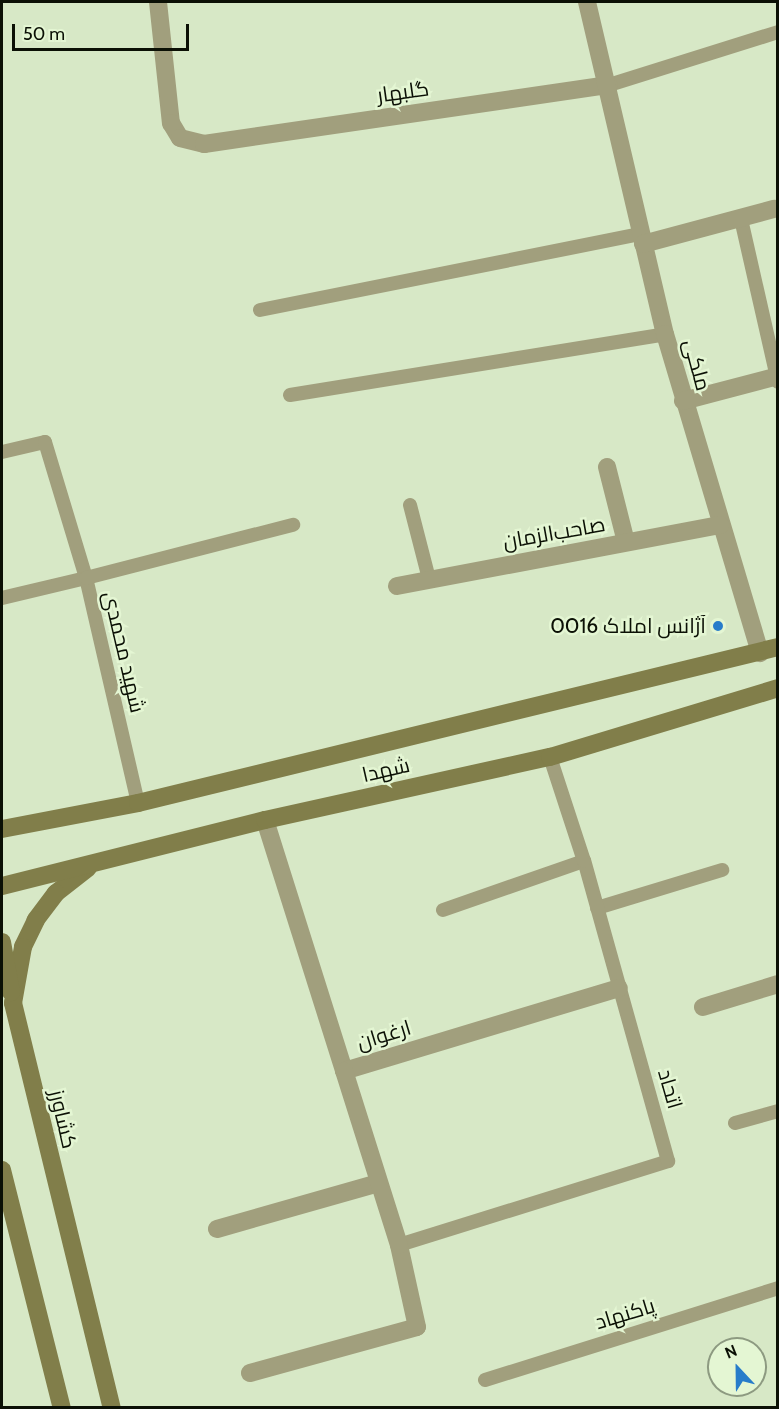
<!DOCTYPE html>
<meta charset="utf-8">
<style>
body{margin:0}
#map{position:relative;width:779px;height:1409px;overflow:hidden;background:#d7e8c6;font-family:Cabin,Cairo,sans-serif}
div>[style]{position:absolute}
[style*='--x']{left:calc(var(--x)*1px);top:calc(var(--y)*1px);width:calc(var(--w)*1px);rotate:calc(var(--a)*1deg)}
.service>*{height:14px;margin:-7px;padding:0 7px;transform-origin:7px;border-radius:7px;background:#a19f7d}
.minor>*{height:18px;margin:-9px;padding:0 9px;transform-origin:9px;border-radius:9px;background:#a19f7d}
.secondary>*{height:18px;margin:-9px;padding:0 9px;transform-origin:9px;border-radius:9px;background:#817e4a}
.dots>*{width:16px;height:16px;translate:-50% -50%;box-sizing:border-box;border:3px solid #e4f6d3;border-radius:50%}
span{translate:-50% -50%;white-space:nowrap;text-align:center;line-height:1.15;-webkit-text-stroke:5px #e4f6d3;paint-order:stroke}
.street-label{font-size:21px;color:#0b1005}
.poi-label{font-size:21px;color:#0b1005}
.right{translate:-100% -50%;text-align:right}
.frame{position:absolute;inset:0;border:3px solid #0b1005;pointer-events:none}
.north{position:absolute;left:707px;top:1337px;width:60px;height:60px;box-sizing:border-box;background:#e4f6d3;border:2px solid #8d9a81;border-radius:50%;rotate:338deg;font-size:16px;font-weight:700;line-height:24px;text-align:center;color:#0b1005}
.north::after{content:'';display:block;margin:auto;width:21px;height:27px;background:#277cca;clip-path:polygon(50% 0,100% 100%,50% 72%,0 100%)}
.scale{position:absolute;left:12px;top:24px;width:177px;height:27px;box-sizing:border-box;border:3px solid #0b1005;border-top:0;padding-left:8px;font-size:18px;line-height:21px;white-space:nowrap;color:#0b1005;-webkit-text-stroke:4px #e4f6d3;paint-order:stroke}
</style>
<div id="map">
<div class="service">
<i style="--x:609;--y:85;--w:177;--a:-17.4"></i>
<i style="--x:741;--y:219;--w:167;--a:77.2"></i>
<i style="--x:260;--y:310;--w:388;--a:-11.3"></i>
<i style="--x:290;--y:395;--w:380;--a:-9.2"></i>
<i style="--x:2;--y:452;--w:44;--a:-13.1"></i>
<i style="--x:45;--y:442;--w:142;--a:73.2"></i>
<i style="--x:86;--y:578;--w:86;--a:166.6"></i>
<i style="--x:410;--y:505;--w:76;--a:75.6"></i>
<i style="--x:138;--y:803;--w:231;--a:-103"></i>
<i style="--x:86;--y:578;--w:214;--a:-14.4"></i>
<i style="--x:597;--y:908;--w:131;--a:-16.9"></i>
<i style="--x:443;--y:910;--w:149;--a:-19.2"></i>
<i style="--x:735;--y:1123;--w:45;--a:-15.6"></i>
<i style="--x:399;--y:1245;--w:282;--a:-17.3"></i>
<i style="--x:668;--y:1161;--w:312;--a:-105.6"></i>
<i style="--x:584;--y:861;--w:109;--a:-108.1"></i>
<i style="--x:485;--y:1380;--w:307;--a:-17.4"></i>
</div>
<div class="minor">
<i style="--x:158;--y:2;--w:122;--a:83.9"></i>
<i style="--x:171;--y:123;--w:17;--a:59"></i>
<i style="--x:180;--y:138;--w:25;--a:14"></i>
<i style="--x:204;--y:144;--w:409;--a:-8.3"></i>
<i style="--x:587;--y:2;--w:341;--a:76.8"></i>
<i style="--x:665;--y:334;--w:333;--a:73.4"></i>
<i style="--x:643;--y:244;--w:136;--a:-15"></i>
<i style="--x:683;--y:401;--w:98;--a:-14.7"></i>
<i style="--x:607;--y:467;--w:77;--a:75.8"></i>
<i style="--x:397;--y:586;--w:329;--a:-10.7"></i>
<i style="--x:265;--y:820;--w:263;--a:72.5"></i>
<i style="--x:344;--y:1071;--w:287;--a:-16.8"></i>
<i style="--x:703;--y:1007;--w:78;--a:-17"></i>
<i style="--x:217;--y:1229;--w:168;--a:-15.9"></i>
<i style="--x:250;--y:1373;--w:173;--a:-15.4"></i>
<i style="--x:417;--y:1327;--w:84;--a:-102.4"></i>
<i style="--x:399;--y:1245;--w:182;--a:-107.5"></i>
</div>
<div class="secondary">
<i style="--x:2;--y:829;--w:138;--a:-10.8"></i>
<i style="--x:138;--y:803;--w:659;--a:-13.7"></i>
<i style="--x:88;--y:868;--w:41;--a:142"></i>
<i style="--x:56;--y:893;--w:34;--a:127"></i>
<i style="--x:36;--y:920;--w:30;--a:116"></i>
<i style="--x:23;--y:947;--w:57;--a:100.1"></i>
<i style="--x:13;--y:1003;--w:417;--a:76.3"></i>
<i style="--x:2;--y:886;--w:271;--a:-14.1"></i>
<i style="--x:265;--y:820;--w:292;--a:-12.5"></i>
<i style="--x:550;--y:757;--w:238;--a:-16.8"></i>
<i style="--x:2;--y:942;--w:51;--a:79.8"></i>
<i style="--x:2;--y:1170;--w:245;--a:75.9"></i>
</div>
<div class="dots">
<i style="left:718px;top:626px;background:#277cca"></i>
</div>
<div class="street-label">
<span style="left:403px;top:92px;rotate:-8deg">گلبهار</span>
<span style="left:697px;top:365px;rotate:75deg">ملکی</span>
<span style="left:554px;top:533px;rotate:-10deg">صاحب‌الزمان</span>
<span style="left:124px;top:652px;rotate:77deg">شهید محمدی</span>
<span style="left:386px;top:770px;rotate:-13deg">شهدا</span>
<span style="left:384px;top:1035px;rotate:-17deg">ارغوان</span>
<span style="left:670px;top:1089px;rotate:74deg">اتحاد</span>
<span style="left:63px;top:1119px;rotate:77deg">کشاورز</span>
<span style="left:625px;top:1314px;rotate:-17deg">پاکنهاد</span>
</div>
<div class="poi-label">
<span class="right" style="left:706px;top:626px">آژانس املاک 0016</span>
</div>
<div class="frame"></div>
<div class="north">N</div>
<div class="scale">50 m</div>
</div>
